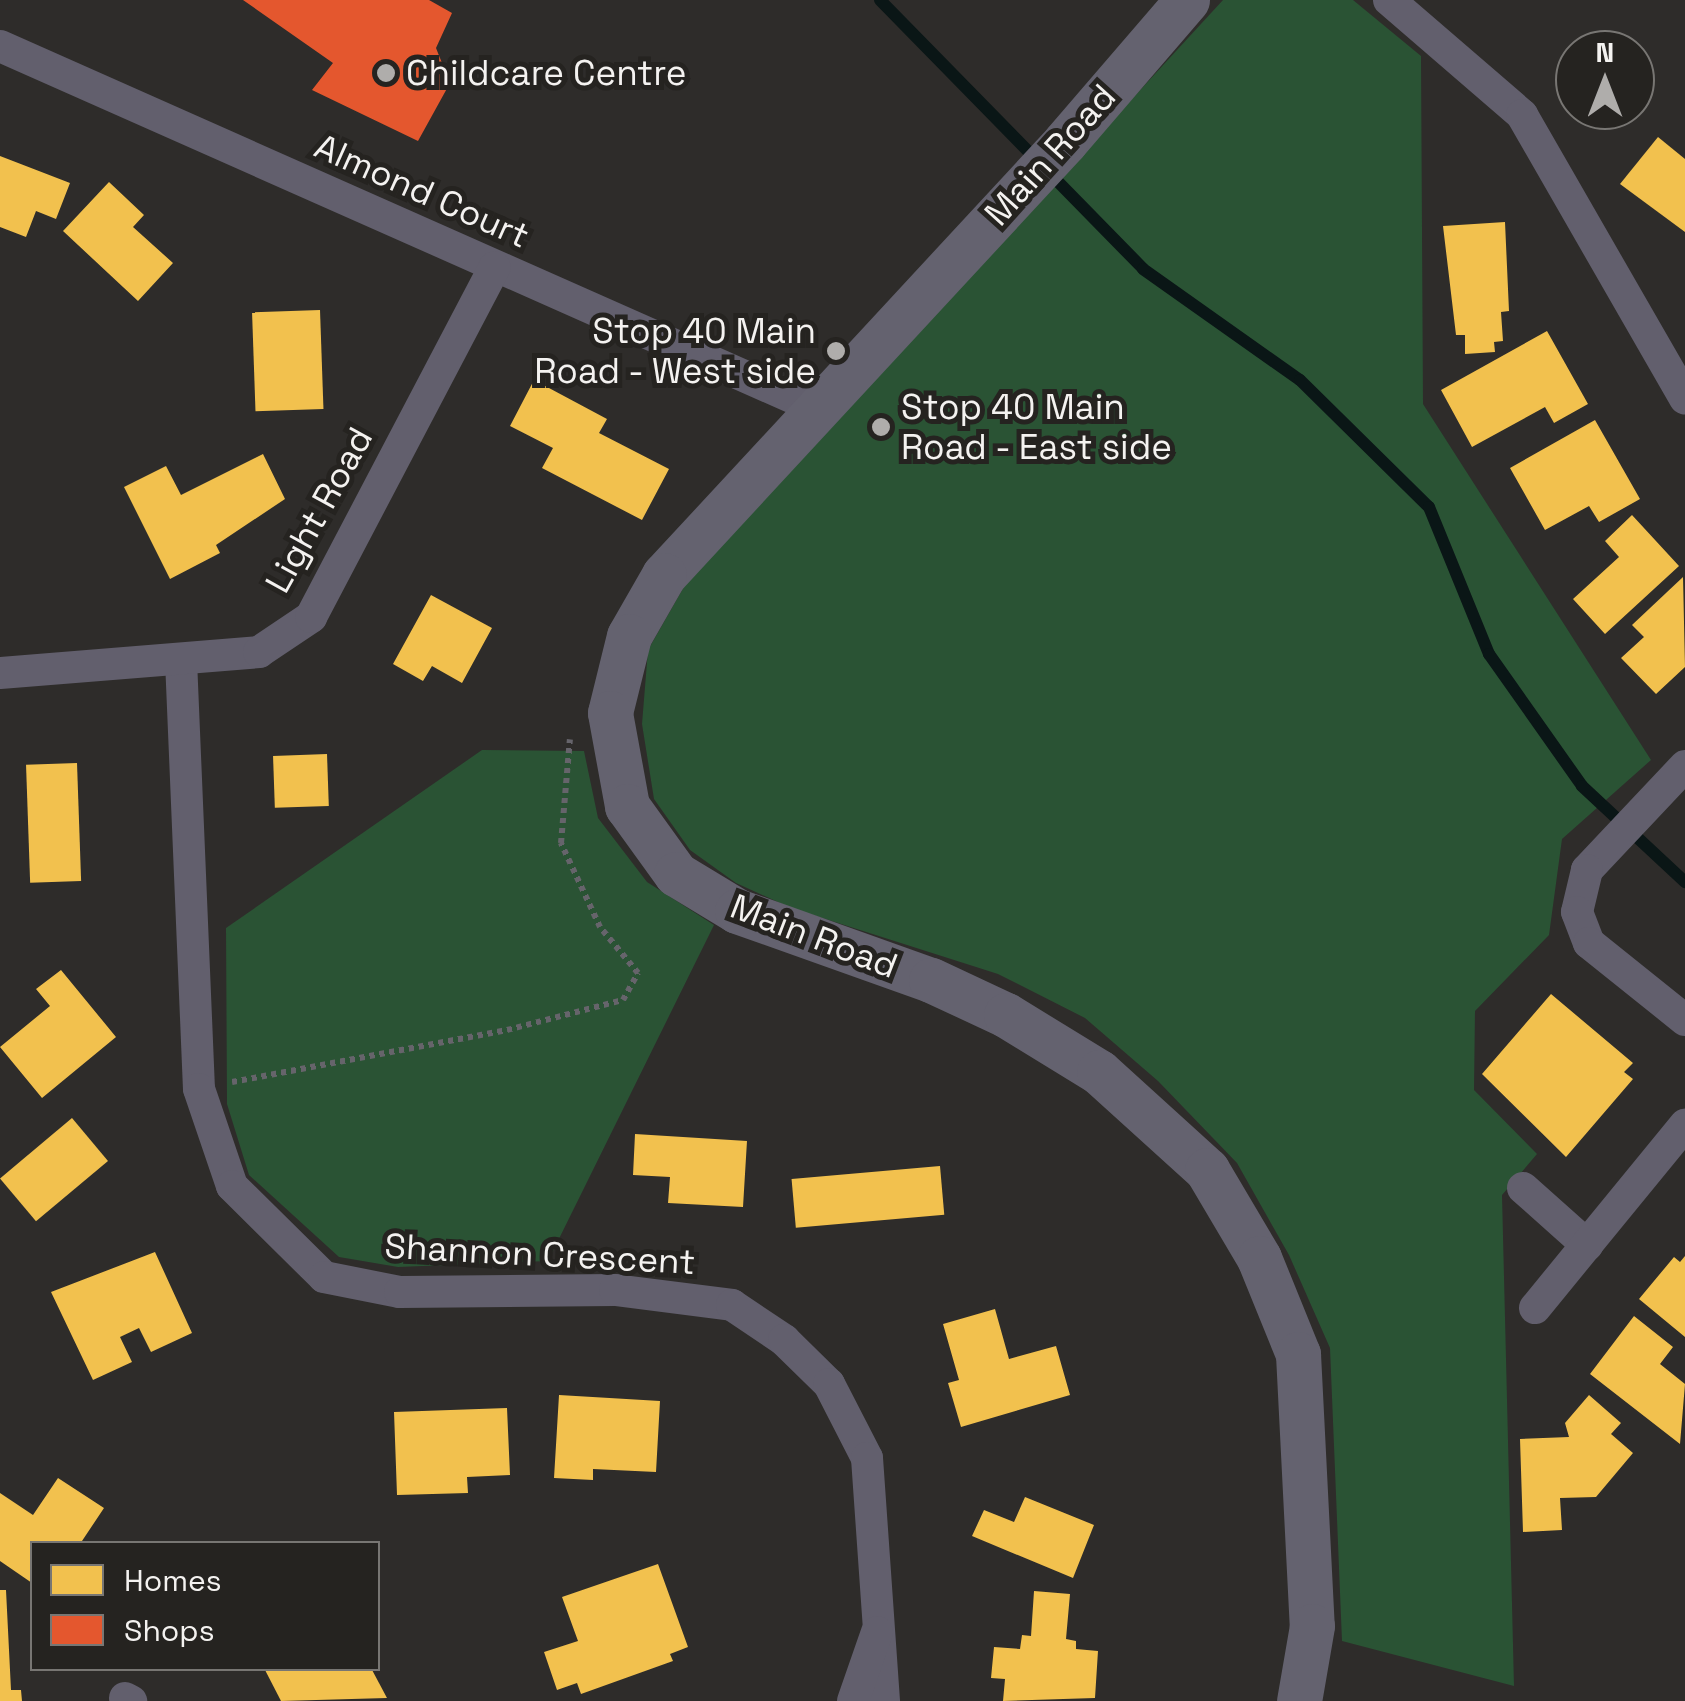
<!DOCTYPE html>
<style>
body{margin:0}
#map{position:relative;width:1685px;height:1701px;overflow:hidden;background:#2e2c2a;font-family:"Space Grotesk",sans-serif}
div>[style]{position:absolute}
[style*='--x']{left:calc(var(--x)*1px);top:calc(var(--y)*1px);width:calc(var(--w)*1px);rotate:calc(var(--a)*1deg)}
.green>*{inset:0;background:#2a5334}
.homes>*{inset:0;background:#f2c14e;transform-origin:0 0}
.shops>*{inset:0;background:#e4572e}
.stream>*{height:12px;margin:-6px;padding:0 6px;transform-origin:6px;border-radius:6px;background:#0a1616}
.path>*{height:6px;margin-top:-3px;transform-origin:0;background:repeating-linear-gradient(90deg,#66646b 0 5px,transparent 0 10px)}
.minor>*{height:32px;margin:-16px;padding:0 16px;transform-origin:16px;border-radius:16px;background:#625f6d}
.secondary>*{height:45px;margin:-22.5px;padding:0 22.5px;transform-origin:22.5px;border-radius:22.5px;background:#64626f}
.dots>*{width:28px;height:28px;translate:-50% -50%;box-sizing:border-box;border:5px solid #252320;border-radius:50%}
span{translate:-50% -50%;white-space:nowrap;text-align:center;line-height:1.15;-webkit-text-stroke:10px #252320;paint-order:stroke}
.poi-label{font-size:35px;color:#f4f2f0}
.left{translate:0 -50%;text-align:left}
.right{translate:-100% -50%;text-align:right}
.street-label{font-size:35px;color:#f4f2f0}
.legend{position:absolute;left:30px;top:1541px;width:350px;height:130px;box-sizing:border-box;background:#252320;border:2px solid #787673;margin:0;padding:12px 18px;list-style:none;font-size:30px;color:#f4f2f0}
.legend li{display:flex;align-items:center;gap:20px;height:50px}
.legend b{width:50px;border:2px solid #787673}
.north{position:absolute;left:1555px;top:30px;width:100px;height:100px;box-sizing:border-box;background:#252320;border:2px solid #787673;border-radius:50%;rotate:0deg;font-size:28px;font-weight:700;line-height:40px;text-align:center;color:#f4f2f0}
.north::after{content:'';display:block;margin:auto;width:35px;height:45px;background:#afadab;clip-path:polygon(50% 0,100% 100%,50% 72%,0 100%)}
</style>
<div id="map">
<div class="green">
<i style="clip-path:polygon(1223px 0,1353px 0,1421px 56px,1423px 404px,1651px 760px,1562px 839px,1549px 935px,1475px 1011px,1474px 1090px,1537px 1154px,1502px 1195px,1514px 1686px,1342px 1641px,1330px 1348px,1289px 1255px,1237px 1163px,1158px 1081px,1085px 1018px,998px 974px,791px 908px,736px 883px,690px 850px,654px 799px,642px 724px,648px 650px,685px 585px)"></i>
<i style="clip-path:polygon(482px 750px,584px 751px,598px 818px,647px 882px,714px 925px,548px 1261px,398px 1267px,339px 1257px,249px 1175px,227px 1104px,226px 928px)"></i>
</div>
<div class="homes">
<i style="clip-path:polygon(1658px 137px,1685px 159px,1685px 232px,1620px 184px)"></i>
<i style="clip-path:polygon(0 156px,70px 183px,56px 219px,36px 211px,26px 237px,0 227px)"></i>
<i style="clip-path:polygon(109px 182px,144px 215px,133px 227px,173px 263px,138px 301px,63px 231px)"></i>
<i style="clip-path:polygon(1505px 222px,1509px 311px,1501px 312px,1503px 341px,1494px 342px,1495px 352px,1465px 354px,1465px 335px,1456px 335px,1443px 226px)"></i>
<i style="left:320px;top:310px;width:99px;height:68px;rotate:88deg"></i>
<i style="clip-path:polygon(1547px 331px,1588px 404px,1554px 423px,1545px 407px,1472px 447px,1441px 390px)"></i>
<i style="clip-path:polygon(534px 380px,607px 419px,599px 433px,669px 469px,642px 520px,542px 468px,553px 448px,510px 426px)"></i>
<i style="clip-path:polygon(1595px 420px,1640px 499px,1599px 522px,1589px 506px,1545px 530px,1510px 468px)"></i>
<i style="clip-path:polygon(263px 454px,285px 499px,216px 545px,220px 553px,170px 579px,124px 487px,166px 466px,181px 495px)"></i>
<i style="clip-path:polygon(1632px 515px,1679px 566px,1605px 634px,1573px 599px,1619px 557px,1605px 541px)"></i>
<i style="clip-path:polygon(1683px 577px,1685px 667px,1656px 694px,1621px 658px,1644px 637px,1632px 625px)"></i>
<i style="clip-path:polygon(431px 595px,492px 628px,462px 683px,432px 666px,423px 681px,393px 664px)"></i>
<i style="left:327px;top:754px;width:52px;height:54px;rotate:88deg"></i>
<i style="left:77px;top:763px;width:118px;height:51px;rotate:88deg"></i>
<i style="clip-path:polygon(61px 970px,116px 1037px,42px 1098px,0 1047px,50px 1006px,36px 989px)"></i>
<i style="clip-path:polygon(1551px 994px,1633px 1063px,1624px 1072px,1633px 1079px,1566px 1157px,1482px 1074px)"></i>
<i style="left:72px;top:1118px;width:56px;height:94px;rotate:50deg"></i>
<i style="clip-path:polygon(635px 1134px,747px 1141px,743px 1207px,668px 1203px,670px 1177px,633px 1175px)"></i>
<i style="left:940px;top:1166px;width:49px;height:149px;rotate:85deg"></i>
<i style="clip-path:polygon(155px 1252px,192px 1333px,151px 1352px,139px 1328px,120px 1337px,132px 1362px,93px 1380px,51px 1292px)"></i>
<i style="clip-path:polygon(1685px 1256px,1685px 1337px,1639px 1299px,1674px 1257px,1680px 1262px)"></i>
<i style="clip-path:polygon(995px 1309px,1009px 1359px,1056px 1346px,1070px 1395px,961px 1427px,948px 1383px,959px 1380px,943px 1324px)"></i>
<i style="clip-path:polygon(1634px 1316px,1673px 1347px,1660px 1364px,1685px 1384px,1680px 1444px,1590px 1374px)"></i>
<i style="clip-path:polygon(559px 1395px,660px 1401px,656px 1472px,593px 1469px,593px 1480px,554px 1478px)"></i>
<i style="clip-path:polygon(1589px 1395px,1621px 1423px,1611px 1434px,1633px 1453px,1596px 1497px,1560px 1498px,1562px 1530px,1523px 1532px,1520px 1439px,1569px 1437px,1565px 1423px)"></i>
<i style="clip-path:polygon(507px 1408px,510px 1475px,467px 1477px,468px 1493px,397px 1495px,394px 1412px)"></i>
<i style="clip-path:polygon(58px 1478px,104px 1508px,80px 1544px,32px 1544px,32px 1583px,0 1561px,0 1493px,33px 1515px)"></i>
<i style="clip-path:polygon(1025px 1497px,1094px 1525px,1073px 1578px,972px 1536px,984px 1510px,1014px 1522px)"></i>
<i style="clip-path:polygon(658px 1564px,688px 1647px,670px 1654px,673px 1661px,581px 1694px,577px 1683px,557px 1690px,544px 1652px,578px 1641px,562px 1597px)"></i>
<i style="clip-path:polygon(0 1590px,6px 1590px,11px 1690px,21px 1690px,22px 1701px,0 1701px)"></i>
<i style="clip-path:polygon(1034px 1591px,1070px 1594px,1066px 1639px,1076px 1641px,1076px 1649px,1098px 1651px,1095px 1698px,1003px 1701px,1005px 1679px,991px 1678px,994px 1647px,1020px 1649px,1022px 1635px,1031px 1636px)"></i>
<i style="clip-path:polygon(264px 1668px,371px 1668px,387px 1698px,281px 1701px)"></i>
</div>
<div class="shops">
<i style="clip-path:polygon(243px 0,429px 0,452px 13px,436px 48px,450px 83px,418px 141px,312px 90px,333px 63px)"></i>
</div>
<div class="stream">
<i style="--x:880;--y:0;--w:376;--a:45.6"></i>
<i style="--x:1143;--y:269;--w:192;--a:35.3"></i>
<i style="--x:1300;--y:380;--w:181;--a:44.6"></i>
<i style="--x:1429;--y:507;--w:159;--a:67.8"></i>
<i style="--x:1489;--y:654;--w:161;--a:54.8"></i>
<i style="--x:1582;--y:786;--w:141;--a:43"></i>
</div>
<div class="path">
<i style="--x:232;--y:1082;--w:280;--a:-10.7"></i>
<i style="--x:507;--y:1030;--w:120;--a:-14.5"></i>
<i style="--x:623;--y:1000;--w:31;--a:-61"></i>
<i style="--x:638;--y:973;--w:60;--a:-129.6"></i>
<i style="--x:600;--y:927;--w:93;--a:-114.9"></i>
<i style="--x:561;--y:843;--w:104;--a:-85.1"></i>
</div>
<div class="minor">
<i style="--x:1389;--y:0;--w:176;--a:40.8"></i>
<i style="--x:1522;--y:115;--w:327;--a:60.1"></i>
<i style="--x:0;--y:46;--w:890;--a:23.92"></i>
<i style="--x:181;--y:660;--w:429;--a:87.6"></i>
<i style="--x:199;--y:1089;--w:102;--a:71.2"></i>
<i style="--x:232;--y:1186;--w:129;--a:44.7"></i>
<i style="--x:324;--y:1277;--w:77;--a:11.2"></i>
<i style="--x:400;--y:1292;--w:215;--a:-0.5"></i>
<i style="--x:615;--y:1290;--w:118;--a:7.3"></i>
<i style="--x:732;--y:1305;--w:63;--a:33.9"></i>
<i style="--x:784;--y:1340;--w:63;--a:44.4"></i>
<i style="--x:829;--y:1384;--w:83;--a:62.8"></i>
<i style="--x:867;--y:1458;--w:244;--a:86"></i>
<i style="--x:0;--y:673;--w:260;--a:-4.6"></i>
<i style="--x:259;--y:652;--w:63;--a:-33.9"></i>
<i style="--x:311;--y:617;--w:395;--a:-62.3"></i>
<i style="--x:1685;--y:766;--w:143;--a:133.3"></i>
<i style="--x:1587;--y:870;--w:43;--a:103.4"></i>
<i style="--x:1577;--y:912;--w:33;--a:69"></i>
<i style="--x:1589;--y:943;--w:123;--a:38.7"></i>
<i style="--x:1523;--y:1188;--w:86;--a:41.7"></i>
<i style="--x:1535;--y:1308;--w:237;--a:-50.7"></i>
<i style="--x:125;--y:1698;--w:7;--a:27"></i>
<i style="--x:853;--y:1701;--w:73;--a:-70.8"></i>
</div>
<div class="secondary">
<i style="--x:1187;--y:0;--w:187;--a:130.7"></i>
<i style="--x:1065;--y:142;--w:590;--a:132.8"></i>
<i style="--x:664;--y:575;--w:70;--a:119.8"></i>
<i style="--x:629;--y:636;--w:79;--a:103.9"></i>
<i style="--x:610;--y:713;--w:95;--a:79.6"></i>
<i style="--x:627;--y:806;--w:84;--a:54.2"></i>
<i style="--x:676;--y:874;--w:71;--a:31.2"></i>
<i style="--x:737;--y:911;--w:206;--a:19.6"></i>
<i style="--x:931;--y:980;--w:83;--a:25"></i>
<i style="--x:1006;--y:1015;--w:109;--a:31.5"></i>
<i style="--x:1099;--y:1072;--w:146;--a:42.2"></i>
<i style="--x:1207;--y:1170;--w:102;--a:59.4"></i>
<i style="--x:1259;--y:1258;--w:104;--a:67.9"></i>
<i style="--x:1298;--y:1354;--w:272;--a:87.1"></i>
<i style="--x:1312;--y:1626;--w:76;--a:99.8"></i>
</div>
<div class="dots">
<i style="left:386px;top:73px;background:#afadab"></i>
<i style="left:836px;top:351px;background:#afadab"></i>
<i style="left:881px;top:427px;background:#afadab"></i>
</div>
<div class="poi-label">
<span class="left" style="left:406px;top:73px">Childcare Centre</span>
<span class="right" style="left:816px;top:351px">Stop 40 Main<br>Road - West side</span>
<span class="left" style="left:901px;top:427px">Stop 40 Main<br>Road - East side</span>
</div>
<div class="street-label">
<span style="left:1050px;top:155px;rotate:-48deg">Main Road</span>
<span style="left:422px;top:191px;rotate:24deg">Almond Court</span>
<span style="left:319px;top:510px;rotate:-61deg">Light Road</span>
<span style="left:814px;top:936px;rotate:21deg">Main Road</span>
<span style="left:540px;top:1254px;rotate:3deg">Shannon Crescent</span>
</div>
<ul class="legend">
<li><b style="height:28px;background:#f2c14e"></b>Homes</li>
<li><b style="height:28px;background:#e4572e"></b>Shops</li>
</ul>
<div class="north">N</div>
</div>
